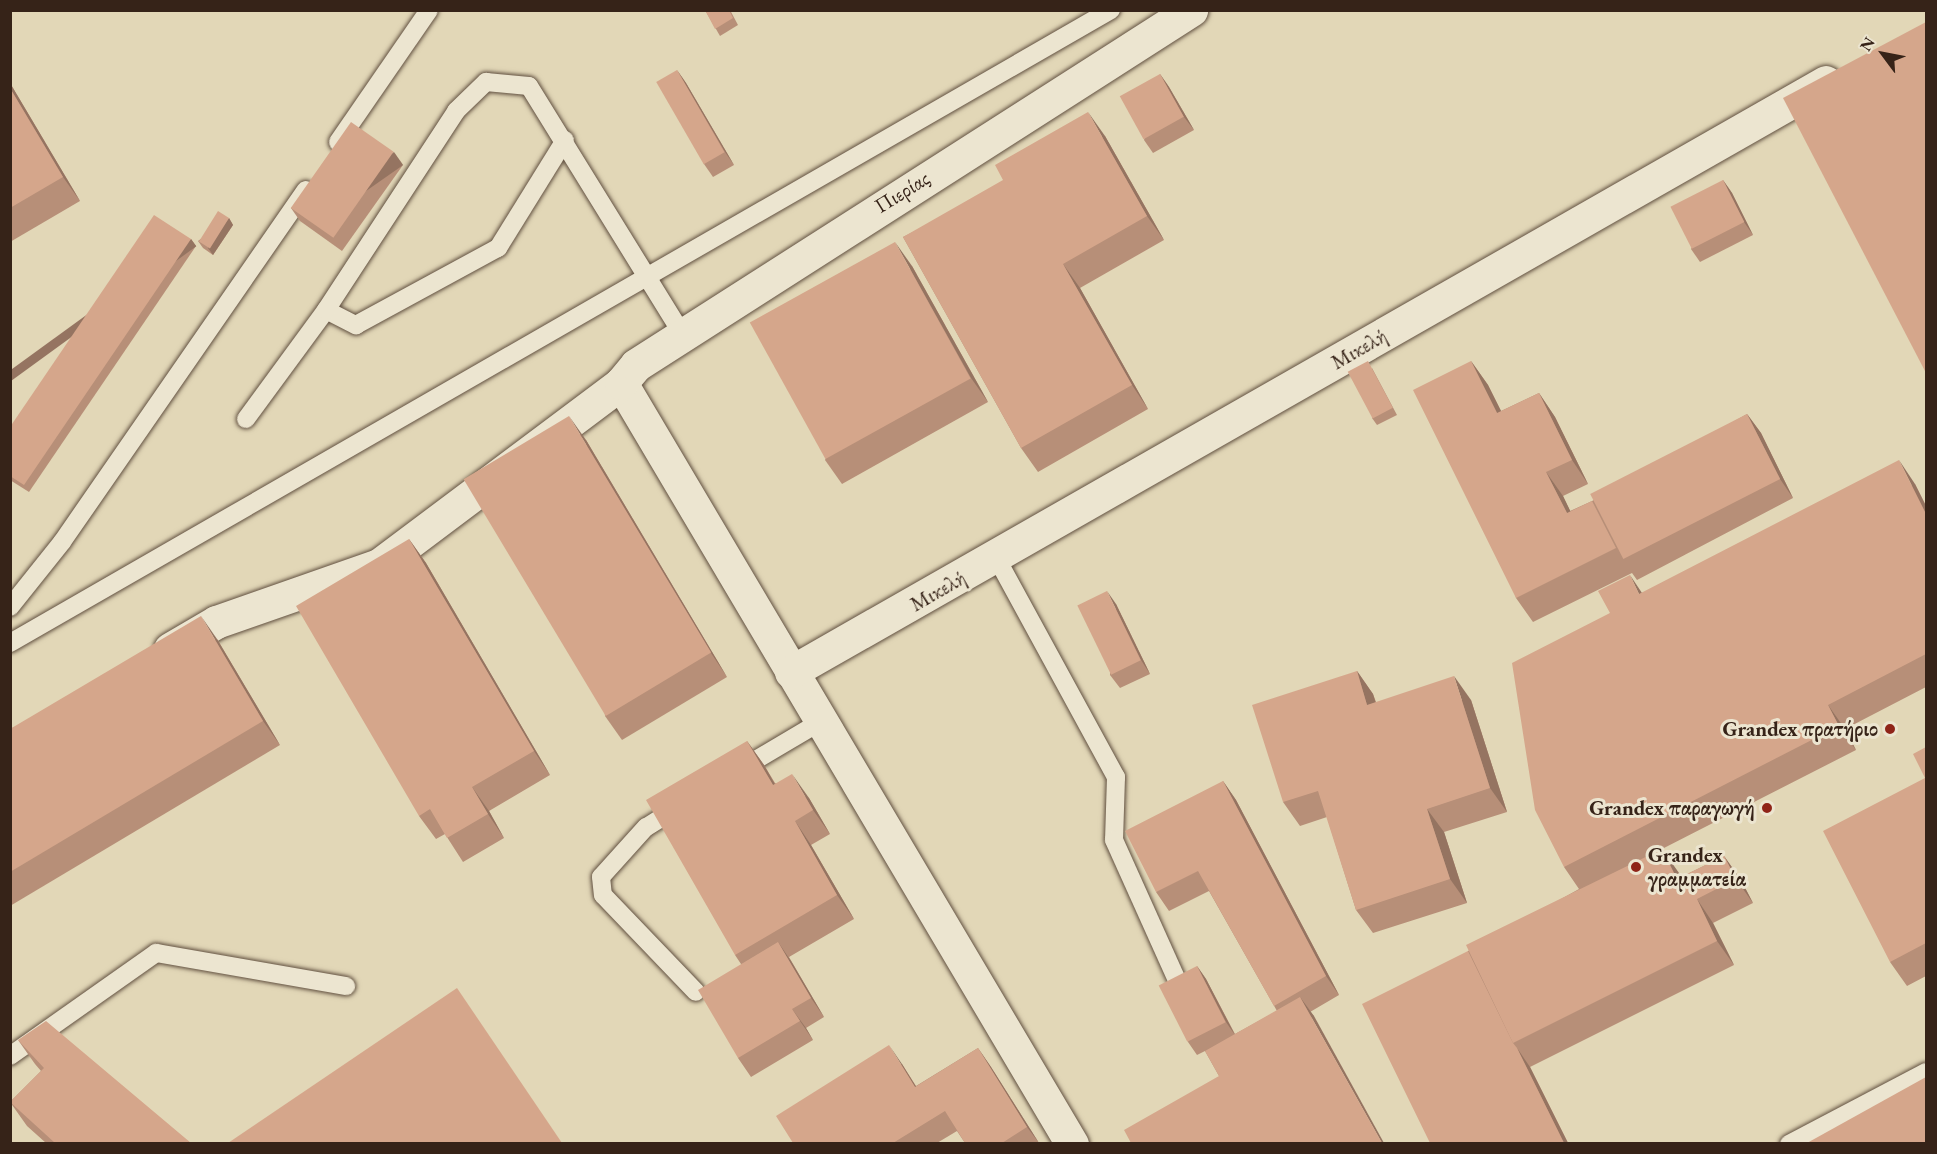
<!DOCTYPE html>
<meta charset="utf-8">
<style>
body{margin:0}
#map{position:relative;width:1937px;height:1154px;overflow:hidden;background:#e2d7b7;font-family:"EB Garamond",serif}
div>[style]{position:absolute}
[style*='--x']{left:calc(var(--x)*1px);top:calc(var(--y)*1px);width:calc(var(--w)*1px);rotate:calc(var(--a)*1deg)}
.roads{filter:drop-shadow(0 0 2px #615040) drop-shadow(0 0 2px #615040)}
.lane>*{height:18px;margin:-9px;padding:0 9px;transform-origin:9px;border-radius:9px;background:#ece5d0}
.street>*{height:33px;margin:-16.5px;padding:0 16.5px;transform-origin:16.5px;border-radius:16.5px;background:#ece5d0}
.wall>*{inset:0;background:#b78f78}
.shaded-wall>*{inset:0;background:#957461;transform-origin:0 0}
.building>*{inset:0;background:#d5a68b;transform-origin:0 0}
.dots>*{width:16px;height:16px;translate:-50% -50%;box-sizing:border-box;border:3px solid #ece5d0;border-radius:50%}
span{translate:-50% -50%;white-space:nowrap;text-align:center;line-height:1.15;-webkit-text-stroke:6px #ece5d0;paint-order:stroke}
.street-label{font-size:21px;color:#362318}
.poi-label{font-size:21px;color:#362318;font-weight:700}
.right{translate:-100% -50%;text-align:right}
.left{translate:0 -50%;text-align:left}
.frame{position:absolute;inset:0;border:12px solid #362318;pointer-events:none}
.north{position:absolute;left:1853px;top:24px;width:60px;height:60px;-webkit-text-stroke:4px #ece5d0;paint-order:stroke;rotate:302deg;font-size:16px;font-weight:700;line-height:24px;text-align:center;color:#362318}
.north::after{content:'';display:block;margin:auto;width:21px;height:27px;background:#362318;clip-path:polygon(50% 0,100% 100%,50% 72%,0 100%)}
</style>
<div id="map">
<div class="roads">
<div class="lane">
<i style="--x:338;--y:142;--w:160;--a:-55.4"></i>
<i style="--x:326;--y:310;--w:34;--a:27"></i>
<i style="--x:356;--y:325;--w:162;--a:-28.5"></i>
<i style="--x:498;--y:248;--w:127;--a:-58.2"></i>
<i style="--x:246;--y:419;--w:135;--a:-53.7"></i>
<i style="--x:326;--y:310;--w:238;--a:-56.8"></i>
<i style="--x:456;--y:111;--w:42;--a:-44"></i>
<i style="--x:486;--y:82;--w:43;--a:5.3"></i>
<i style="--x:529;--y:86;--w:291;--a:58.3"></i>
<i style="--x:996;--y:557;--w:251;--a:61.4"></i>
<i style="--x:1116;--y:777;--w:63;--a:91.8"></i>
<i style="--x:1114;--y:840;--w:151;--a:65.8"></i>
<i style="--x:10;--y:607;--w:83;--a:-51.3"></i>
<i style="--x:62;--y:542;--w:428;--a:-55.3"></i>
<i style="--x:10;--y:643;--w:1270;--a:-29.9"></i>
<i style="--x:739;--y:770;--w:94;--a:-30.7"></i>
<i style="--x:677;--y:808;--w:36;--a:148"></i>
<i style="--x:646;--y:827;--w:67;--a:132"></i>
<i style="--x:601;--y:877;--w:18;--a:84"></i>
<i style="--x:603;--y:895;--w:134;--a:46.2"></i>
<i style="--x:10;--y:1056;--w:179;--a:-35.2"></i>
<i style="--x:156;--y:953;--w:193;--a:9.9"></i>
<i style="--x:1789;--y:1144;--w:155;--a:-27.7"></i>
</div>
<div class="street">
<i style="--x:621;--y:383;--w:885;--a:59.35"></i>
<i style="--x:170;--y:649;--w:53;--a:-30.4"></i>
<i style="--x:216;--y:622;--w:173;--a:-19.3"></i>
<i style="--x:379;--y:565;--w:303;--a:-36.9"></i>
<i style="--x:621;--y:383;--w:23;--a:-50"></i>
<i style="--x:636;--y:365;--w:659;--a:-32.6"></i>
<i style="--x:791;--y:672;--w:1191;--a:-29.69"></i>
</div>
</div>
<div class="wall">
<i style="clip-path:polygon(705px 10px,730px 10px,738px 25px,720px 36px)"></i>
<i style="clip-path:polygon(677px 70px,686px 83px,734px 165px,713px 177px,704px 164px)"></i>
<i style="clip-path:polygon(1160px 74px,1169px 87px,1194px 130px,1153px 153px,1144px 140px)"></i>
<i style="clip-path:polygon(10px 83px,80px 201px,10px 242px)"></i>
<i style="clip-path:polygon(1105px 136px,1164px 240px,1080px 288px,1148px 409px,1038px 472px,1021px 448px,903px 237px)"></i>
<i style="clip-path:polygon(403px 165px,342px 251px,300px 221px,291px 208px)"></i>
<i style="clip-path:polygon(1723px 180px,1732px 193px,1753px 235px,1700px 262px,1691px 249px)"></i>
<i style="clip-path:polygon(229px 218px,233px 225px,213px 255px,203px 248px,198px 241px)"></i>
<i style="clip-path:polygon(191px 239px,196px 246px,29px 492px,10px 480px,10px 427px)"></i>
<i style="clip-path:polygon(912px 266px,988px 402px,842px 484px,825px 460px)"></i>
<i style="clip-path:polygon(1471px 361px,1488px 385px,1501px 411px,1539px 393px,1555px 417px,1588px 484px,1563px 496px,1570px 511px,1592px 501px,1747px 414px,1761px 433px,1793px 498px,1637px 580px,1632px 573px,1533px 622px,1516px 598px)"></i>
<i style="clip-path:polygon(1372px 368px,1397px 415px,1377px 425px,1372px 418px)"></i>
<i style="clip-path:polygon(586px 440px,727px 677px,622px 740px,605px 716px)"></i>
<i style="clip-path:polygon(1915px 484px,1926px 506px,1926px 687px,1845px 729px,1856px 750px,1662px 849px,1681px 877px,1724px 856px,1741px 880px,1753px 903px,1713px 923px,1734px 965px,1530px 1067px,1568px 1143px,1430px 1143px,1468px 951px,1579px 889px,1564px 867px,1610px 613px,1642px 593px)"></i>
<i style="clip-path:polygon(409px 539px,426px 563px,550px 775px,489px 811px,504px 838px,463px 862px,445px 834px,436px 839px,419px 816px)"></i>
<i style="clip-path:polygon(1116px 604px,1150px 674px,1120px 688px,1110px 675px)"></i>
<i style="clip-path:polygon(217px 639px,280px 745px,10px 906px,10px 729px)"></i>
<i style="clip-path:polygon(1357px 671px,1373px 694px,1376px 702px,1471px 700px,1507px 812px,1444px 832px,1467px 903px,1373px 933px,1356px 910px,1327px 817px,1300px 826px,1283px 802px)"></i>
<i style="clip-path:polygon(747px 741px,764px 765px,775px 783px,809px 798px,830px 834px,811px 845px,854px 919px,789px 957px,824px 1017px,806px 1028px,813px 1040px,751px 1077px,738px 1058px,741px 964px,735px 955px)"></i>
<i style="clip-path:polygon(1926px 747px,1926px 976px,1907px 986px,1890px 962px,1925px 778px)"></i>
<i style="clip-path:polygon(1223px 781px,1236px 800px,1339px 995px,1310px 1012px,1314px 1016px,1219px 1076px,1205px 1051px,1197px 1055px,1188px 1042px,1197px 966px,1206px 979px,1235px 1034px,1277px 1011px,1209px 891px,1169px 911px,1156px 892px)"></i>
<i style="clip-path:polygon(18px 1040px,191px 1143px,46px 1143px,27px 1126px,10px 1102px,41px 1071px,35px 1064px)"></i>
<i style="clip-path:polygon(978px 1048px,991px 1067px,1039px 1143px,965px 1143px,957px 1131px,937px 1143px,793px 1143px,902px 1064px,916px 1086px)"></i>
</div>
<div class="shaded-wall">
<i style="clip-path:polygon(677px 70px,686px 83px,734px 165px,725px 152px)"></i>
<i style="clip-path:polygon(1160px 74px,1169px 87px,1194px 130px,1184px 117px)"></i>
<i style="clip-path:polygon(10px 83px,80px 201px,63px 177px,10px 88px)"></i>
<i style="clip-path:polygon(1088px 112px,1105px 136px,1164px 240px,1147px 216px)"></i>
<i style="left:394px;top:152px;width:16px;height:105px;rotate:55deg"></i>
<i style="clip-path:polygon(1723px 180px,1732px 193px,1753px 235px,1744px 222px)"></i>
<i style="clip-path:polygon(229px 218px,233px 225px,213px 255px,208px 248px)"></i>
<i style="left:191px;top:239px;width:9px;height:297px;rotate:54deg"></i>
<i style="clip-path:polygon(895px 242px,912px 266px,988px 402px,971px 378px)"></i>
<i style="clip-path:polygon(1063px 264px,1080px 288px,1148px 409px,1132px 385px)"></i>
<i style="clip-path:polygon(1471px 361px,1488px 385px,1514px 437px,1497px 413px)"></i>
<i style="clip-path:polygon(1539px 393px,1555px 417px,1588px 484px,1572px 460px)"></i>
<i style="clip-path:polygon(1747px 414px,1761px 433px,1793px 498px,1780px 479px)"></i>
<i style="clip-path:polygon(569px 416px,586px 440px,727px 677px,711px 653px)"></i>
<i style="clip-path:polygon(1899px 460px,1915px 484px,1926px 506px,1926px 514px)"></i>
<i style="clip-path:polygon(1546px 472px,1563px 496px,1583px 537px,1567px 513px)"></i>
<i style="clip-path:polygon(409px 539px,426px 563px,550px 775px,534px 751px)"></i>
<i style="clip-path:polygon(1630px 575px,1646px 599px,1639px 594px)"></i>
<i style="clip-path:polygon(1107px 591px,1116px 604px,1150px 674px,1141px 660px)"></i>
<i style="clip-path:polygon(201px 616px,217px 639px,280px 745px,263px 721px)"></i>
<i style="clip-path:polygon(1357px 671px,1373px 694px,1384px 729px,1367px 705px)"></i>
<i style="clip-path:polygon(1454px 676px,1471px 700px,1507px 812px,1490px 788px)"></i>
<i style="clip-path:polygon(1828px 705px,1845px 729px,1856px 750px,1839px 726px)"></i>
<i style="clip-path:polygon(747px 741px,764px 765px,789px 809px,773px 785px)"></i>
<i style="clip-path:polygon(792px 774px,809px 798px,830px 834px,813px 810px)"></i>
<i style="clip-path:polygon(1223px 781px,1236px 800px,1339px 995px,1326px 976px)"></i>
<i style="clip-path:polygon(472px 787px,489px 811px,504px 838px,488px 814px)"></i>
<i style="clip-path:polygon(1427px 809px,1444px 832px,1467px 903px,1450px 879px)"></i>
<i style="clip-path:polygon(795px 821px,811px 845px,854px 919px,837px 895px)"></i>
<i style="clip-path:polygon(1662px 849px,1679px 873px,1693px 903px,1677px 879px)"></i>
<i style="clip-path:polygon(1724px 856px,1741px 880px,1753px 903px,1736px 879px)"></i>
<i style="clip-path:polygon(1697px 899px,1713px 923px,1734px 965px,1717px 941px)"></i>
<i style="clip-path:polygon(778px 942px,791px 961px,824px 1017px,811px 998px)"></i>
<i style="clip-path:polygon(1197px 966px,1206px 979px,1235px 1035px,1226px 1022px)"></i>
<i style="clip-path:polygon(1300px 997px,1314px 1016px,1384px 1143px,1382px 1143px)"></i>
<i style="clip-path:polygon(792px 1009px,806px 1028px,813px 1040px,800px 1021px)"></i>
<i style="clip-path:polygon(889px 1045px,902px 1064px,928px 1106px,915px 1087px)"></i>
<i style="clip-path:polygon(978px 1048px,991px 1067px,1039px 1143px,1027px 1127px)"></i>
<i style="clip-path:polygon(1517px 1048px,1530px 1067px,1568px 1143px,1564px 1143px)"></i>
</div>
<div class="building">
<i style="clip-path:polygon(705px 10px,729px 10px,733px 18px,715px 29px)"></i>
<i style="clip-path:polygon(1926px 22px,1926px 373px,1783px 98px)"></i>
<i style="left:677px;top:70px;width:95px;height:24px;rotate:60deg"></i>
<i style="left:1160px;top:74px;width:49px;height:46px;rotate:61deg"></i>
<i style="clip-path:polygon(10px 88px,63px 177px,10px 208px)"></i>
<i style="clip-path:polygon(1088px 112px,1147px 216px,1063px 264px,1132px 385px,1021px 448px,903px 237px,1003px 180px,995px 165px)"></i>
<i style="left:351px;top:122px;width:52px;height:105px;rotate:35deg"></i>
<i style="left:1723px;top:180px;width:47px;height:59px;rotate:63deg"></i>
<i style="left:218px;top:211px;width:13px;height:36px;rotate:32deg"></i>
<i style="clip-path:polygon(154px 215px,191px 239px,24px 485px,10px 476px,10px 427px)"></i>
<i style="left:895px;top:242px;width:156px;height:166px;rotate:61deg"></i>
<i style="left:1368px;top:361px;width:53px;height:23px;rotate:62deg"></i>
<i style="clip-path:polygon(1471px 361px,1497px 413px,1539px 393px,1572px 460px,1546px 472px,1567px 513px,1592px 501px,1616px 548px,1516px 598px,1413px 390px)"></i>
<i style="left:1747px;top:414px;width:73px;height:176px;rotate:63deg"></i>
<i style="left:569px;top:416px;width:276px;height:123px;rotate:59deg"></i>
<i style="clip-path:polygon(1899px 460px,1926px 514px,1926px 654px,1828px 705px,1839px 726px,1564px 867px,1535px 810px,1512px 663px,1610px 613px,1598px 591px,1630px 575px,1639px 594px)"></i>
<i style="clip-path:polygon(409px 539px,534px 751px,472px 787px,488px 814px,447px 838px,430px 809px,419px 816px,296px 606px)"></i>
<i style="left:1107px;top:591px;width:77px;height:33px;rotate:64deg"></i>
<i style="clip-path:polygon(201px 616px,263px 721px,10px 872px,10px 729px)"></i>
<i style="clip-path:polygon(1357px 671px,1367px 705px,1454px 676px,1490px 788px,1427px 809px,1450px 879px,1356px 910px,1318px 791px,1283px 802px,1252px 705px)"></i>
<i style="clip-path:polygon(747px 741px,773px 785px,792px 774px,813px 810px,795px 821px,837px 895px,735px 955px,646px 800px)"></i>
<i style="clip-path:polygon(1926px 747px,1926px 943px,1890px 962px,1823px 831px,1925px 778px,1913px 754px)"></i>
<i style="clip-path:polygon(1223px 781px,1326px 976px,1274px 1006px,1198px 871px,1156px 892px,1125px 831px)"></i>
<i style="clip-path:polygon(1662px 849px,1677px 879px,1724px 856px,1736px 879px,1697px 899px,1717px 941px,1513px 1043px,1466px 945px)"></i>
<i style="clip-path:polygon(778px 942px,811px 998px,792px 1009px,800px 1021px,738px 1058px,698px 990px)"></i>
<i style="clip-path:polygon(1468px 951px,1513px 1043px,1517px 1048px,1564px 1143px,1430px 1143px,1362px 1004px)"></i>
<i style="left:1197px;top:966px;width:63px;height:43px;rotate:63deg"></i>
<i style="clip-path:polygon(457px 988px,562px 1143px,228px 1143px)"></i>
<i style="clip-path:polygon(1300px 997px,1382px 1143px,1131px 1143px,1124px 1130px,1219px 1076px,1205px 1051px)"></i>
<i style="clip-path:polygon(46px 1021px,191px 1143px,55px 1143px,10px 1102px,44px 1068px,18px 1040px)"></i>
<i style="clip-path:polygon(889px 1045px,915px 1087px,978px 1048px,1027px 1127px,1002px 1143px,965px 1143px,945px 1111px,893px 1143px,793px 1143px,776px 1116px)"></i>
<i style="clip-path:polygon(1926px 1077px,1926px 1143px,1807px 1143px)"></i>
</div>
<div class="dots">
<i style="left:1890px;top:729px;background:#8f2418"></i>
<i style="left:1767px;top:808px;background:#8f2418"></i>
<i style="left:1636px;top:867px;background:#8f2418"></i>
</div>
<div class="street-label">
<span style="left:902px;top:192px;rotate:-32deg">Πιερίας</span>
<span style="left:1359px;top:349px;rotate:-30deg">Μικελή</span>
<span style="left:938px;top:591px;rotate:-30deg">Μικελή</span>
</div>
<div class="poi-label">
<span class="right" style="left:1878px;top:729px">Grandex πρατήριο</span>
<span class="right" style="left:1755px;top:808px">Grandex παραγωγή</span>
<span class="left" style="left:1648px;top:867px">Grandex<br>γραμματεία</span>
</div>
<div class="frame"></div>
<div class="north">N</div>
</div>
